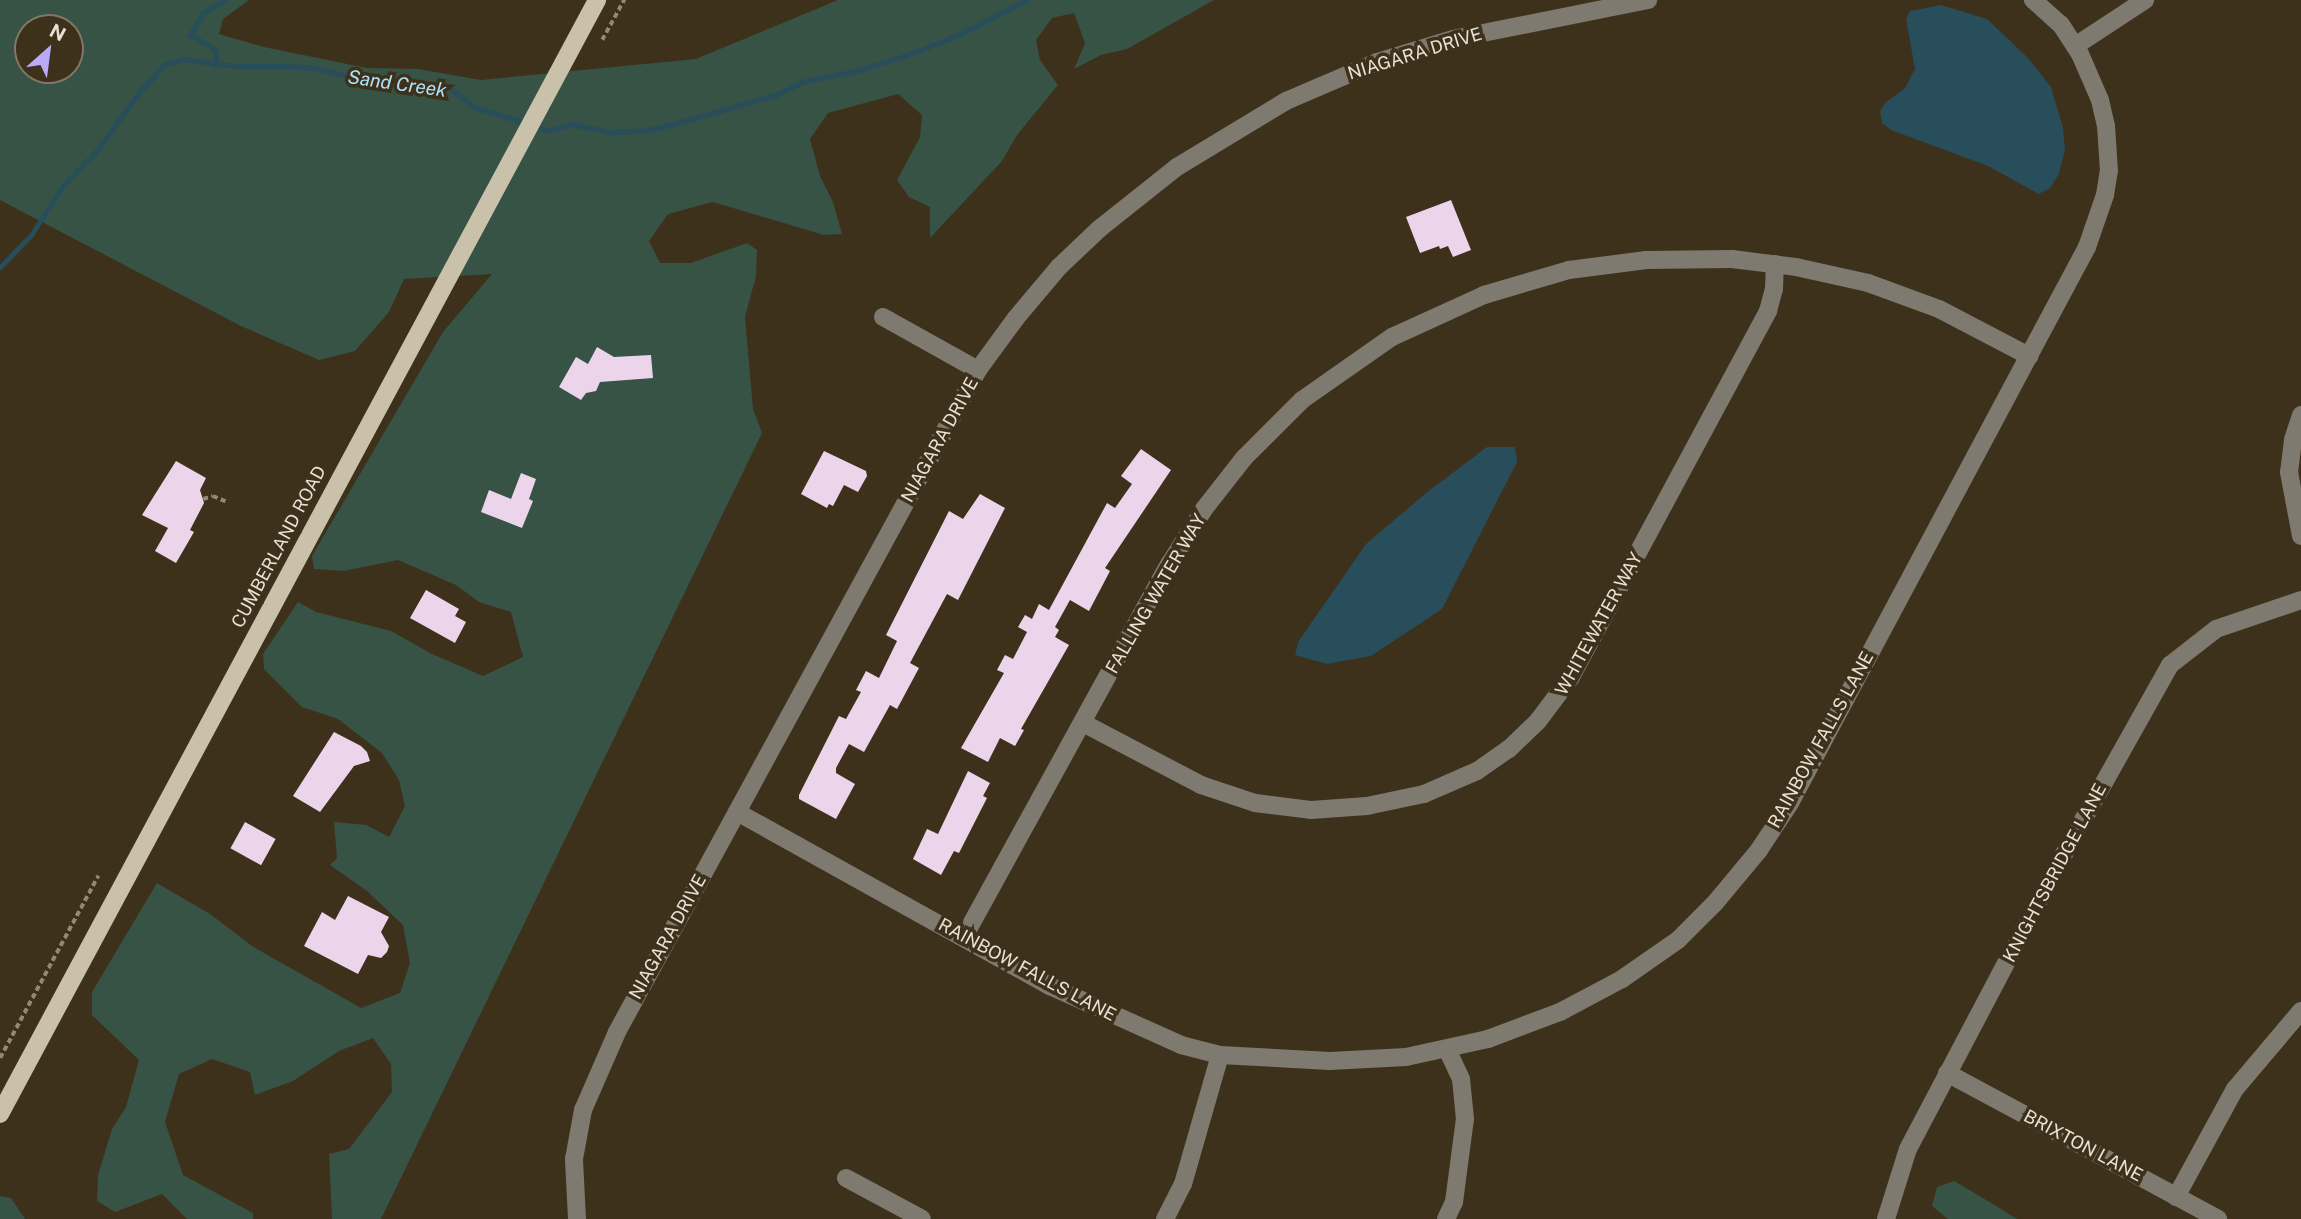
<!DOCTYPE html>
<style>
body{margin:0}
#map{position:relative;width:2301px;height:1219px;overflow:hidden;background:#3d311c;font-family:"Public Sans",sans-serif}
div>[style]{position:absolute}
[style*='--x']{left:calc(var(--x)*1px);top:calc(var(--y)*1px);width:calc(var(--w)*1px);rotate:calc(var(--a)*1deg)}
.green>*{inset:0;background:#365345}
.water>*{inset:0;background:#284d5b}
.stream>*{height:5px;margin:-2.5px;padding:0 2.5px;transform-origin:2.5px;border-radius:2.5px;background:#284d5b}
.building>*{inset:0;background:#ecd5eb;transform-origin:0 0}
.path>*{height:3.5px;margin-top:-1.75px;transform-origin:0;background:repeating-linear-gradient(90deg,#928877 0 5px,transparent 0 8.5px)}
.minor>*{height:18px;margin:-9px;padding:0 9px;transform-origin:9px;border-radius:9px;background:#7e7a6f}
.major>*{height:18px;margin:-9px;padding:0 9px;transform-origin:9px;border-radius:9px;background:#c9c1aa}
span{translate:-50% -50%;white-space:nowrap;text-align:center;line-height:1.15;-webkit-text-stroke:7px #3d311c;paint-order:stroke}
.street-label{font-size:18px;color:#e9e1d4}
.water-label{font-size:19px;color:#ace2f8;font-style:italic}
.north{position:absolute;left:14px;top:14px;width:70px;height:70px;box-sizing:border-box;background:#3d311c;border:2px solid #827766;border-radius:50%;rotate:28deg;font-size:19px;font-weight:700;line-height:28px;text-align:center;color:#e9e1d4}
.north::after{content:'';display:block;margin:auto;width:24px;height:32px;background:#b9abf7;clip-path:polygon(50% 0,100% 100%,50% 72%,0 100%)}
</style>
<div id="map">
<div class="green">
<i style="clip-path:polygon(evenodd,0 0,249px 0,223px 19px,219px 34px,264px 47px,367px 68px,418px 69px,481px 80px,696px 59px,838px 0,1214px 0,1127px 49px,1101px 55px,1074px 69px,1085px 43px,1074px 13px,1052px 18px,1036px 40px,1040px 60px,1058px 85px,1017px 135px,1002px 161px,930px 238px,930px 207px,909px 197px,897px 180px,920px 137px,922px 115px,898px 94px,828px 113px,810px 139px,820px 176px,833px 202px,842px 234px,824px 235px,713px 202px,668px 214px,649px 241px,660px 263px,691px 263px,747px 243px,757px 250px,756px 276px,745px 317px,753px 409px,762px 433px,381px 1219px,332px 1219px,329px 1154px,349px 1149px,392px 1092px,391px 1064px,373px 1038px,339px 1051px,293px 1081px,255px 1095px,250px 1072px,212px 1059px,179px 1074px,165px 1122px,183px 1175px,253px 1213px,253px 1219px,187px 1219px,162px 1194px,115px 1212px,97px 1201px,98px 1175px,112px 1129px,126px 1107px,139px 1060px,92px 1015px,92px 992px,157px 883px,210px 914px,252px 946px,361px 1008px,400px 993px,410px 963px,403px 925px,367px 891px,330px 865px,337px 858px,334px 822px,366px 825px,389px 837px,405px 806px,399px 780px,382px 753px,338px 719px,302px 707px,264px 669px,263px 654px,298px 602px,316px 612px,391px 631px,432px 654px,483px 676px,523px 657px,511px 612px,479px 602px,456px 585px,398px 560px,343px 571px,314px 569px,312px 556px,443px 332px,492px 274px,404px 279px,389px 312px,355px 351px,319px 360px,241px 326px,0 200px,0 0,28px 28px,70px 28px,70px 70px,28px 70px,28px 28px)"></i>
<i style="clip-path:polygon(1954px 1181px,1988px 1201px,2017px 1219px,1948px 1219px,1932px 1206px,1937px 1187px)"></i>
<i style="clip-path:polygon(0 1196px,11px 1198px,25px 1219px,0 1219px)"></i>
</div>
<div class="water">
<i style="clip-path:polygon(1941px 5px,1987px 19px,2028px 58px,2051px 87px,2063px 128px,2065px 149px,2059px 174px,2050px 188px,2039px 194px,1988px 166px,1891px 130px,1882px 123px,1880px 111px,1885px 103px,1905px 88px,1915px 69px,1906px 19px,1910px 11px)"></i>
<i style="clip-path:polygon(1487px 447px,1515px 447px,1517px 462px,1442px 609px,1371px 656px,1327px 664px,1295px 655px,1298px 642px,1366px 544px,1426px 493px)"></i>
</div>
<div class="stream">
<i style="--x:216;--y:65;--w:13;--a:-90"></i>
<i style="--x:216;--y:52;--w:8;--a:-135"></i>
<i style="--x:210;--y:46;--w:23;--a:-151"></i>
<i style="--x:190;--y:35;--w:26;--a:-59"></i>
<i style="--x:203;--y:13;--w:26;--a:-31"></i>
<i style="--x:535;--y:126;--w:14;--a:21"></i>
<i style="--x:548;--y:131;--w:25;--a:-16"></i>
<i style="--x:572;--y:124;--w:39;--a:12"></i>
<i style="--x:610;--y:132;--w:35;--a:-2"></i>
<i style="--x:645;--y:131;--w:37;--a:-14"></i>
<i style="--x:681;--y:122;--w:101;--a:-16.1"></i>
<i style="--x:778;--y:94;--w:30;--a:-26"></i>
<i style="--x:805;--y:81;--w:52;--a:-11.1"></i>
<i style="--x:856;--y:71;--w:53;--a:-17.4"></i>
<i style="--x:907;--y:55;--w:55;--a:-21.4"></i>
<i style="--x:958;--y:35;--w:77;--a:-26.9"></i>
<i style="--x:0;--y:267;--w:45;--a:-45.9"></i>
<i style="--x:31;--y:235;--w:61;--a:-57.1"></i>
<i style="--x:64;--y:184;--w:44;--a:-45"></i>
<i style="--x:95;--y:153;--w:73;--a:-53.9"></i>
<i style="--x:138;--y:94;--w:39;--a:-48"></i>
<i style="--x:164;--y:65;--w:19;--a:-18"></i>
<i style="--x:182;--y:59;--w:56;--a:7.1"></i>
<i style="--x:238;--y:66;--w:49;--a:0"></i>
<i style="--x:287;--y:66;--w:32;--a:5"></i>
<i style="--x:319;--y:69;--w:59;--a:13.8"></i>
<i style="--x:376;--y:83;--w:40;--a:-1.4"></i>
<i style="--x:416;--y:82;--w:33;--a:9"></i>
<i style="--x:449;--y:87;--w:32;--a:39"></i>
<i style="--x:474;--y:107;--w:54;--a:17.1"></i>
</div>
<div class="building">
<i style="clip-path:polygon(1451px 200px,1471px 250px,1453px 257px,1448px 246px,1440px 249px,1439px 246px,1420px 253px,1406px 217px)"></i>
<i style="clip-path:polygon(597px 347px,614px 357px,651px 355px,653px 378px,600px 382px,596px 391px,586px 393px,581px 400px,559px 387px,576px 357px,588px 364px)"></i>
<i style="clip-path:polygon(1141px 449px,1171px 470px,1105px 568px,1110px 571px,1089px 611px,1070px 600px,1055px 627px,1059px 630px,1055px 637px,1069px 645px,1021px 729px,1024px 730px,1015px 746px,1000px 738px,988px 762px,961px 748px,1004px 673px,997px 670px,1005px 655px,1013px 659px,1027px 632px,1018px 627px,1025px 615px,1032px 619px,1039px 604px,1049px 610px,1107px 503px,1115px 508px,1132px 484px,1121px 476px)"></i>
<i style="clip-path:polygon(824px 451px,866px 471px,867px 476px,858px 492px,844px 485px,833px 506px,829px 504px,827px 508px,801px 494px)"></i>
<i style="clip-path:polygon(176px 461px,206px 478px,200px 490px,204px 503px,190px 530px,194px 532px,176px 563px,155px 551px,168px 528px,142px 515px)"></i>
<i style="clip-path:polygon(521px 473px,536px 479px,529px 499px,533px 501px,522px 528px,481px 512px,489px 490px,511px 499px)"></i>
<i style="clip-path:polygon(980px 494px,1005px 508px,958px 600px,947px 594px,910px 663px,919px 668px,897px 709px,890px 705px,864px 752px,849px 744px,836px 768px,836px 773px,855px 784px,836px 819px,799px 799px,799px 795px,839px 716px,846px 719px,861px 692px,856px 690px,866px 671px,879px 678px,897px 641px,886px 635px,949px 511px,963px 519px)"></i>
<i style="clip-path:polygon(426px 590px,459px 609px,455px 616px,466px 622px,455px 643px,410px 618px)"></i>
<i style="clip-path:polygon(334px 732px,361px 746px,367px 752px,370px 761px,354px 766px,320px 812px,293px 796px)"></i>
<i style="clip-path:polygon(968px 771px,990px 783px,983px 796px,987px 798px,959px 853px,954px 851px,941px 875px,913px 859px,927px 829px,938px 834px)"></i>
<i style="left:245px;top:822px;width:35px;height:30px;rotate:29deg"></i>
<i style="clip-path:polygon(348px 896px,389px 917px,381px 932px,389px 946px,387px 952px,381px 958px,368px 955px,358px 974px,304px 946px,322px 912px,335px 920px)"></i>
</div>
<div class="path">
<i style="--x:602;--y:40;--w:46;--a:-61.2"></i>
<i style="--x:203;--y:499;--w:10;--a:-17"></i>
<i style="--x:213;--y:496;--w:15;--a:23"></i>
<i style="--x:0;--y:1058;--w:207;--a:-61.7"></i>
</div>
<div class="minor">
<i style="--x:2075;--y:46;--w:84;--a:-33.3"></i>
<i style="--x:883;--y:317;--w:109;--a:29.2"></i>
<i style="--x:2301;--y:415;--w:26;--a:108"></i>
<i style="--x:2293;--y:440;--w:32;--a:97"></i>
<i style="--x:2289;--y:472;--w:65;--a:79.4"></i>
<i style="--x:1083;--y:723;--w:133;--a:27.7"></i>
<i style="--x:1201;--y:785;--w:57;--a:18.4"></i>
<i style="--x:1255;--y:803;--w:56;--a:7.1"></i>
<i style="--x:1311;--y:810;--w:56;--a:-4.1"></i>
<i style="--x:1367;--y:806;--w:58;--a:-11.9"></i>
<i style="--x:1424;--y:794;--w:58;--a:-23.5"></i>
<i style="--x:1477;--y:771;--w:39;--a:-35"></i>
<i style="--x:1509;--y:749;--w:40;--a:-44"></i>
<i style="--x:1538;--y:721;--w:55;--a:-53.1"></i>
<i style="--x:1571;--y:677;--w:416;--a:-61.7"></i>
<i style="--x:1768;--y:311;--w:23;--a:-75"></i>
<i style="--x:1774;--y:289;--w:25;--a:-88"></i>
<i style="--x:737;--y:812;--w:358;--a:29.1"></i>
<i style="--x:1050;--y:986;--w:144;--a:24.2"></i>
<i style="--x:1181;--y:1045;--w:40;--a:14.4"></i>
<i style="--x:1220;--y:1055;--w:110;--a:3.1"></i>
<i style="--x:1330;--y:1061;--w:76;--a:-3"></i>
<i style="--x:1406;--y:1057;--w:84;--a:-12.4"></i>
<i style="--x:1488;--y:1039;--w:77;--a:-20.6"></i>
<i style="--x:1560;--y:1012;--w:70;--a:-28"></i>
<i style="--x:1622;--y:979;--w:68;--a:-34.9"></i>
<i style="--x:1678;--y:940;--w:52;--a:-45"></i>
<i style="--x:1715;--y:903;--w:69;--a:-50.3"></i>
<i style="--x:1759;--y:850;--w:56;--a:-56.6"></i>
<i style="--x:1790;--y:803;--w:630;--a:-61.89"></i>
<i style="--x:2087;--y:247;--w:55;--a:-70.9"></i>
<i style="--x:2105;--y:195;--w:24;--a:-81"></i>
<i style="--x:2109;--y:171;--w:45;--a:-93.8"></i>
<i style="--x:2106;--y:126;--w:27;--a:-103"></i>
<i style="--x:2100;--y:100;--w:50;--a:-113.5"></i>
<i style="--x:2080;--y:54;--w:35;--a:-123"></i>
<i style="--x:2061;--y:25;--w:38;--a:-138"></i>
<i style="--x:964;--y:937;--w:427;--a:-61.2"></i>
<i style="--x:1170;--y:563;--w:64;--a:-57.8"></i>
<i style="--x:1204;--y:509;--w:65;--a:-51.9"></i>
<i style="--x:1244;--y:458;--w:82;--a:-45"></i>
<i style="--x:1302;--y:400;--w:110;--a:-35"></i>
<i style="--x:1392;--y:337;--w:101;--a:-24.5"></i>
<i style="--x:1484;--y:295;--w:89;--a:-16.4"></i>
<i style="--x:1569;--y:270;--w:78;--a:-7.4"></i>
<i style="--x:1646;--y:260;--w:86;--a:-0.7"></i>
<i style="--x:1732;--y:259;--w:64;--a:7.1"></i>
<i style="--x:1796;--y:267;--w:74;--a:12.5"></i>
<i style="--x:1868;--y:283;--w:76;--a:20.1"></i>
<i style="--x:1939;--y:309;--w:102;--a:27.6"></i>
<i style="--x:1947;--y:1073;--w:308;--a:28.3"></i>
<i style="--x:846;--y:1178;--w:86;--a:28.3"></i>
<i style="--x:2176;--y:1197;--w:123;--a:-61.4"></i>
<i style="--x:2235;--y:1089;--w:102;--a:-49.8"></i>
<i style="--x:577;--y:1219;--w:60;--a:-92.9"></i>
<i style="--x:574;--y:1159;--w:50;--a:-79.6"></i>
<i style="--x:583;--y:1110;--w:85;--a:-66.4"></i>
<i style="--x:617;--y:1032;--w:754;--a:-61.4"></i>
<i style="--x:978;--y:370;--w:64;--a:-53.8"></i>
<i style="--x:1016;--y:318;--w:67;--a:-49.9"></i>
<i style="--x:1059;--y:267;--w:55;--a:-43.5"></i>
<i style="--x:1099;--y:229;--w:100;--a:-38.5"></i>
<i style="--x:1177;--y:167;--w:127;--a:-31.2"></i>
<i style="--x:1286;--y:101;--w:99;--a:-23.2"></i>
<i style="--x:1377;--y:62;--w:79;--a:-16.8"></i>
<i style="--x:1453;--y:39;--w:199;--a:-11.3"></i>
<i style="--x:1165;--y:1219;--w:39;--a:-63"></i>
<i style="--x:1183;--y:1184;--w:134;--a:-74"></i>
<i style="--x:1446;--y:1219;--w:19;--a:-65"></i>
<i style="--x:1454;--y:1202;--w:84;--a:-82.5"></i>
<i style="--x:1465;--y:1119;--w:40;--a:-95.7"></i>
<i style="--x:1461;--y:1079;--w:33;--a:-115"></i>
<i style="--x:1886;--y:1219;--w:73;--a:-72.6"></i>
<i style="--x:1908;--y:1149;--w:326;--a:-62.2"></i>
<i style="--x:2060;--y:861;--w:225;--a:-60.7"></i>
<i style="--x:2170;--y:665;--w:58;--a:-38"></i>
<i style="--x:2216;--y:629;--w:90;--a:-18.8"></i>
</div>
<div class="major">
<i style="--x:0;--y:1114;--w:1264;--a:-61.81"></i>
</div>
<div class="street-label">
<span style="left:1415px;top:54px;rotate:-17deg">NIAGARA DRIVE</span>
<span style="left:940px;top:440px;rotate:-61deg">NIAGARA DRIVE</span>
<span style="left:279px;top:547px;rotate:-62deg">CUMBERLAND ROAD</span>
<span style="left:1156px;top:594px;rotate:-60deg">FALLING WATER WAY</span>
<span style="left:1599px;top:624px;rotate:-61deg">WHITEWATER WAY</span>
<span style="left:1821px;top:740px;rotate:-61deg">RAINBOW FALLS LANE</span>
<span style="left:2055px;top:873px;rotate:-62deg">KNIGHTSBRIDGE LANE</span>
<span style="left:668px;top:937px;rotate:-61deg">NIAGARA DRIVE</span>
<span style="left:1027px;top:970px;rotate:28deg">RAINBOW FALLS LANE</span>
<span style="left:2083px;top:1146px;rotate:28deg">BRIXTON LANE</span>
</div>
<div class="water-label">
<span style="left:397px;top:84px;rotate:8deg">Sand Creek</span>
</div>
<div class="north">N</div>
</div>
